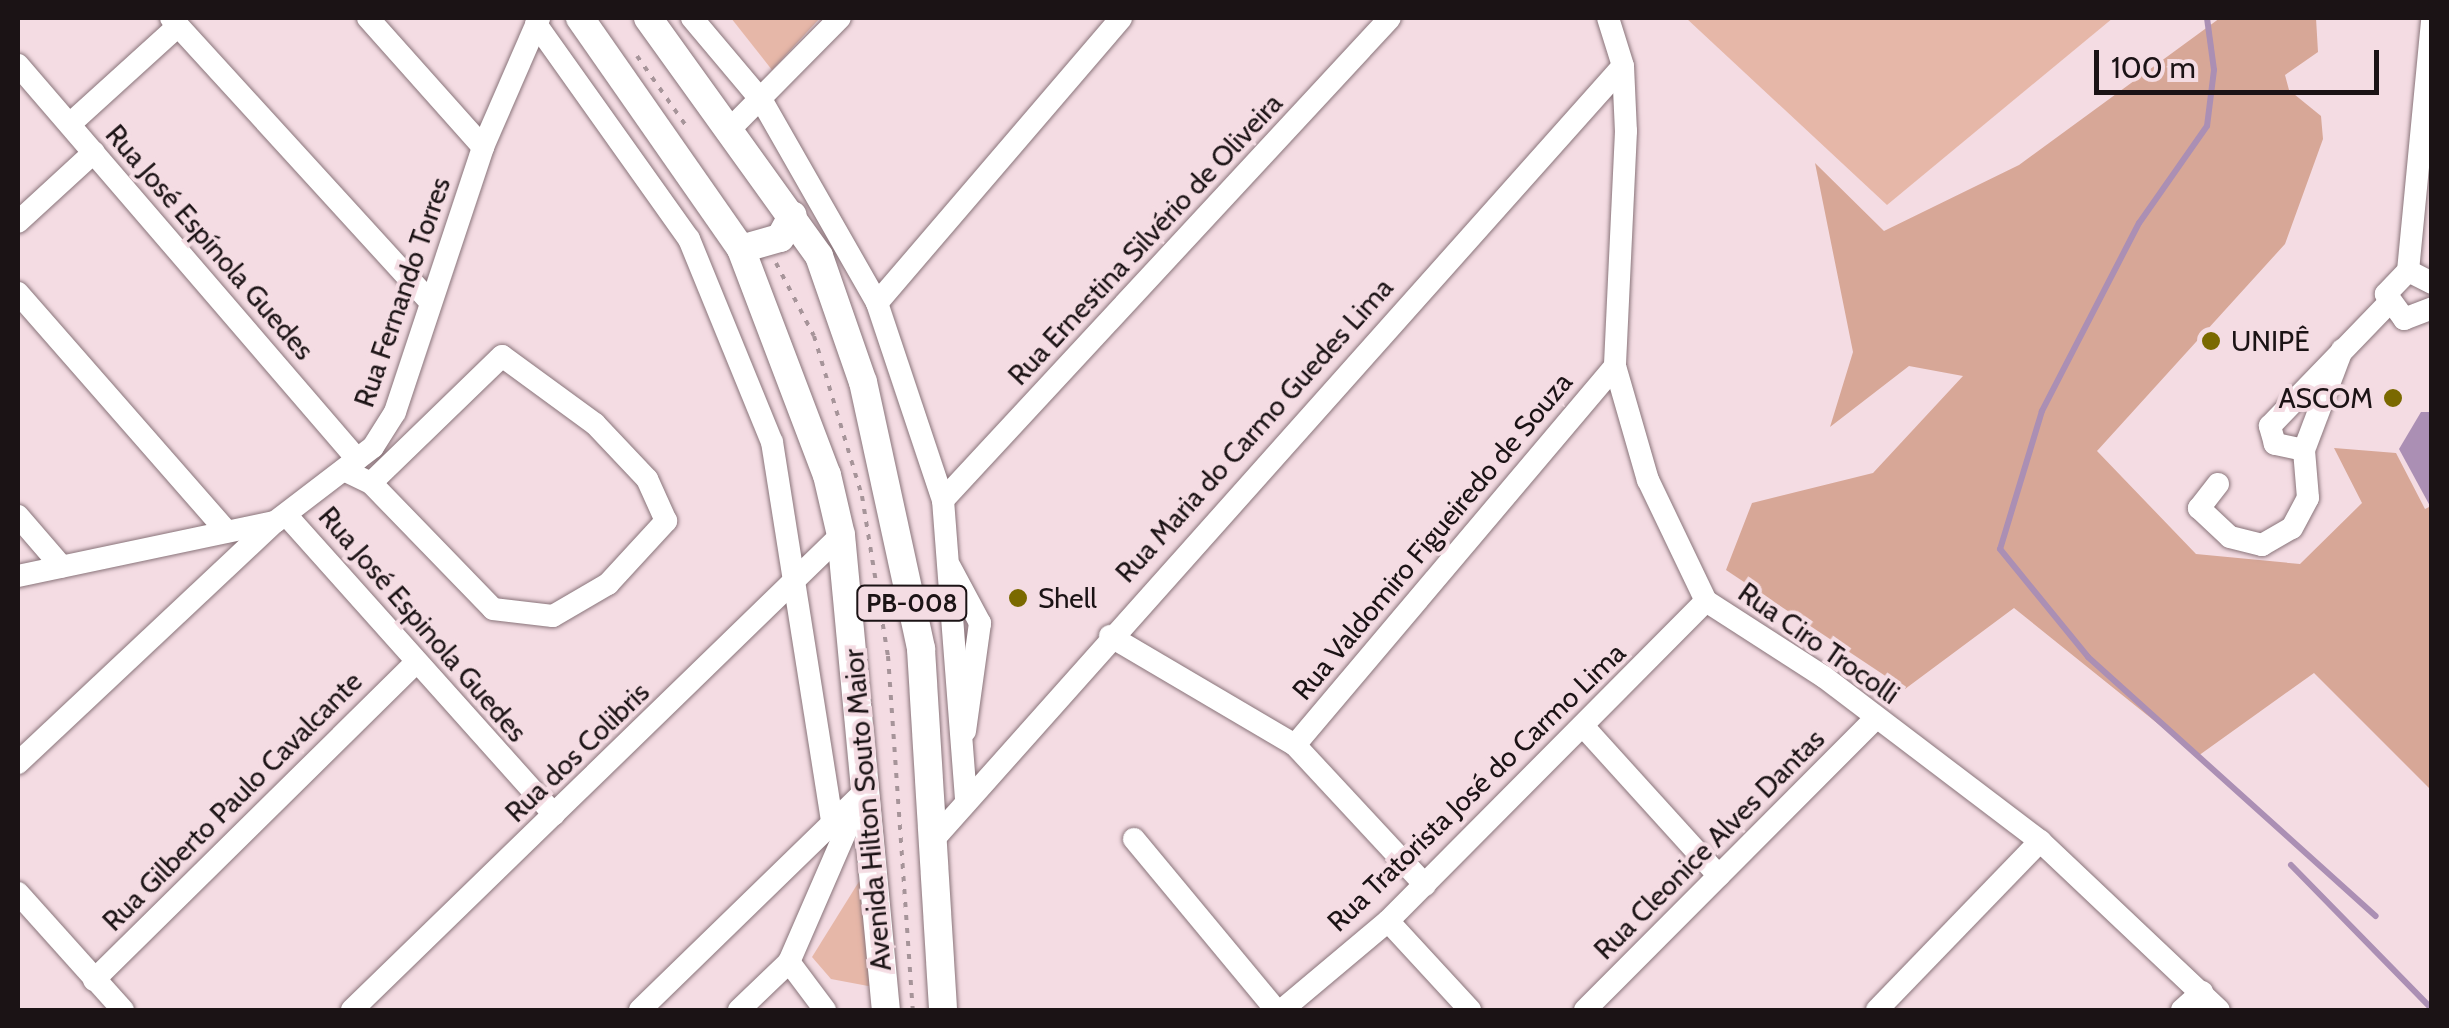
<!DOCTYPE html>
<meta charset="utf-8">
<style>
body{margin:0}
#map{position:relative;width:2449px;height:1028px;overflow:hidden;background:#f4dce3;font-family:Cabin,sans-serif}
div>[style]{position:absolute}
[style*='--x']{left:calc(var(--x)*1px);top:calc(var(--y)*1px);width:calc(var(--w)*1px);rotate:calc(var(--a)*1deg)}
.green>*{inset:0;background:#e6b7a8}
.forest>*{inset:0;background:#d7a797}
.water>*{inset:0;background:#ab8fb4}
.stream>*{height:6px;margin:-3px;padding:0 3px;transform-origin:3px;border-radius:3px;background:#ab8fb4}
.path>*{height:4px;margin-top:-2px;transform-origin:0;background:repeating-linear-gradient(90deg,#a69499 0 5px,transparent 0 13px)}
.roads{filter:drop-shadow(0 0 2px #89747a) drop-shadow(0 0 2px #89747a)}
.minor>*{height:22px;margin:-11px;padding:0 11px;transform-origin:11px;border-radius:11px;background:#fff}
.major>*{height:28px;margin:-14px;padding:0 14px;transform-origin:14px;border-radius:14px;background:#fff}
.dots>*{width:28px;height:28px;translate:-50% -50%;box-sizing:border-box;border:5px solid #f4dce3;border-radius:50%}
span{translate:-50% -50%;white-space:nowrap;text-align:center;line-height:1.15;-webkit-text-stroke:8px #f4dce3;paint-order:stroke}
.shield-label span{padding:2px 8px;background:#f4dce3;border:2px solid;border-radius:8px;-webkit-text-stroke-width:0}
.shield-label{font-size:25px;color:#1b1315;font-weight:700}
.street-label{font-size:28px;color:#1b1315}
.poi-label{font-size:28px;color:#1b1315}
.left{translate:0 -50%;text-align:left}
.right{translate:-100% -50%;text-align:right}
.frame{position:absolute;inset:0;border:20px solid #1b1315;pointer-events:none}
.scale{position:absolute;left:2094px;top:50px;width:285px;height:45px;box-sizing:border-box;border:5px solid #1b1315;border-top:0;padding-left:12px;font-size:30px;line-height:35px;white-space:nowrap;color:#1b1315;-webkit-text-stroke:8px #f4dce3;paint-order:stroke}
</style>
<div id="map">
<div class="green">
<i style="clip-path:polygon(731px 18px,820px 18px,772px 70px)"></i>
<i style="clip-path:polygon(1686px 18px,2113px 18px,1887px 205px)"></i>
<i style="clip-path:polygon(878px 851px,884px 989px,831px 979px,812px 957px)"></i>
</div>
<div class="forest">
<i style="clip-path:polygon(2220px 18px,2316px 18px,2318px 52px,2285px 75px,2289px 90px,2321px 116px,2323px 139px,2285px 244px,2097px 451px,2196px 554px,2300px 564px,2362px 503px,2334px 448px,2396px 453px,2425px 509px,2431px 506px,2431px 790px,2314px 673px,2198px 756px,2014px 608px,1905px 689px,1726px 570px,1752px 503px,1873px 473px,1963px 376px,1909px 366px,1830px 427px,1853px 352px,1815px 163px,1884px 231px,2019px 165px)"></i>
</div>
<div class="water">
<i style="clip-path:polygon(2421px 412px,2431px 412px,2430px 506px,2399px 449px)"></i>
</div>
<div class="stream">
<i style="--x:2207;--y:18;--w:52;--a:82.3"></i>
<i style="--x:2214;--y:70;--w:56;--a:97.1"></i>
<i style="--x:2207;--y:126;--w:118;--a:125"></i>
<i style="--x:2139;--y:223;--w:212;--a:117.3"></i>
<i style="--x:2042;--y:411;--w:144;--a:106.9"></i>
<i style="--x:2000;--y:549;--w:139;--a:50.8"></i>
<i style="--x:2088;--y:657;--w:387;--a:42"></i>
<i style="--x:2291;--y:865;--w:202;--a:45.6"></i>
</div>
<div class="path">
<i style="--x:637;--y:56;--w:90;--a:54.9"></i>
<i style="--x:776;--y:263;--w:82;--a:62.5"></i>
<i style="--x:814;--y:336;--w:167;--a:73.3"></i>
<i style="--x:862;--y:496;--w:162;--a:80.8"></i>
<i style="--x:888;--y:656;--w:355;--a:86"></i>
</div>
<div class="roads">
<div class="minor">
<i style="--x:171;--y:18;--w:383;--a:47.6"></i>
<i style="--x:368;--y:18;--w:173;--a:48.3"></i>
<i style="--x:692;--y:18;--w:109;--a:49.9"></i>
<i style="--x:762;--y:101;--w:232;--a:60.3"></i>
<i style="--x:877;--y:303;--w:208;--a:71.5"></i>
<i style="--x:943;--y:500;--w:300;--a:85.6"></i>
<i style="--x:1608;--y:18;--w:50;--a:72.6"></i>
<i style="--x:1623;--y:66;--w:65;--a:87.4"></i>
<i style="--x:1626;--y:131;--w:235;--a:92.7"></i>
<i style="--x:1615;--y:366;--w:119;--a:73.9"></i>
<i style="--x:1648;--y:480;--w:134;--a:64.4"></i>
<i style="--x:1706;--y:601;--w:140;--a:32.8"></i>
<i style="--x:1824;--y:677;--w:271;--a:37.2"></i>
<i style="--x:2040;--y:841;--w:246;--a:43.4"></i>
<i style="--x:536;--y:24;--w:264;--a:54.6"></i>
<i style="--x:689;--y:239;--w:219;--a:67.8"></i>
<i style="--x:772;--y:442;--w:391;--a:81"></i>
<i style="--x:18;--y:65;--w:520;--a:49.29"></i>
<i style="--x:70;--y:124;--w:146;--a:-42.2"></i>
<i style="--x:730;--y:129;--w:156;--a:-45.3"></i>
<i style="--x:18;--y:222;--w:103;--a:-42.6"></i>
<i style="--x:2408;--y:271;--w:251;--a:-84.5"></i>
<i style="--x:2432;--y:283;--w:27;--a:-153"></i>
<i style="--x:2408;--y:271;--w:32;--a:134"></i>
<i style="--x:2386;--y:294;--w:31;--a:54"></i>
<i style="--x:2404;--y:319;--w:30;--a:-21"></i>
<i style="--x:18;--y:293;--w:317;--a:48.8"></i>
<i style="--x:877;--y:303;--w:375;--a:-49.4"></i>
<i style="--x:2304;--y:450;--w:30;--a:-168"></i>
<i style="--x:2275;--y:444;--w:19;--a:-106"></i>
<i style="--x:2270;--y:426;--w:170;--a:-46"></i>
<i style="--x:344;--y:470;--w:30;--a:26"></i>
<i style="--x:371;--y:483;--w:175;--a:45.9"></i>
<i style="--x:493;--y:609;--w:60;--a:6.7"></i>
<i style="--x:553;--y:616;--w:64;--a:-30.2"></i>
<i style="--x:608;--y:584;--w:86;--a:-47.4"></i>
<i style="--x:666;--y:521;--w:46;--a:-114.3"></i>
<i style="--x:647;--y:479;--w:76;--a:-133.4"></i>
<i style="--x:595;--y:424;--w:115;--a:-143.8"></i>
<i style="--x:502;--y:356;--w:182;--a:135.9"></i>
<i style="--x:2218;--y:484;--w:31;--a:128"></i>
<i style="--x:2199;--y:508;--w:42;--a:43.1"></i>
<i style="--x:2230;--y:537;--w:33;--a:14"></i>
<i style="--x:2262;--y:545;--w:34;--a:-30"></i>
<i style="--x:2292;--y:528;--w:34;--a:-62"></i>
<i style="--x:2308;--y:498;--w:48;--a:-94.8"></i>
<i style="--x:2304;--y:450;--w:107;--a:-69.2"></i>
<i style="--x:943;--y:500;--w:657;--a:-47.16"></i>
<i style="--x:18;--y:516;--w:67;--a:49.2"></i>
<i style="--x:288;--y:517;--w:399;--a:48.2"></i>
<i style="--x:950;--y:567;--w:64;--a:61.8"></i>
<i style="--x:980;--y:623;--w:109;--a:97.9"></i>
<i style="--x:18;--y:576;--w:263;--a:-11.9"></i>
<i style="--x:275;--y:522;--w:123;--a:-37.4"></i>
<i style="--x:373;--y:447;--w:41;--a:-57.8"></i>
<i style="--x:395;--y:412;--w:279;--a:-71.6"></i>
<i style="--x:483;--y:147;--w:141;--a:-66.5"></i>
<i style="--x:1110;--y:636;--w:215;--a:30.5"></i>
<i style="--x:1295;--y:745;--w:191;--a:47.1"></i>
<i style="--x:1583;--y:726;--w:202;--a:47.8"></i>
<i style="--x:1295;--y:745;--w:496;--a:-49.8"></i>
<i style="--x:18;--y:763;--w:351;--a:-43.2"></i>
<i style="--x:934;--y:839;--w:1035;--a:-48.29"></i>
<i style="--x:1134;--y:839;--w:222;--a:50.3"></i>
<i style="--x:18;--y:893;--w:157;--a:48.1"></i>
<i style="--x:1388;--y:921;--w:121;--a:47.3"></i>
<i style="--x:789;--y:962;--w:60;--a:53.1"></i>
<i style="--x:94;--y:980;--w:448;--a:-44.6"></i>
<i style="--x:352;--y:1010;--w:682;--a:-44.17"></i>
<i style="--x:640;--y:1010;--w:314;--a:-44.2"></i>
<i style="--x:739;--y:1010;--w:69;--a:-43.8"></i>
<i style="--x:789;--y:962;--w:168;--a:-66.5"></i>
<i style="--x:1282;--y:1010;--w:138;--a:-40"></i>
<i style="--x:1388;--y:921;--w:451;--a:-45.2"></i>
<i style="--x:1585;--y:1010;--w:411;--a:-45.1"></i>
<i style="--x:1877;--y:1010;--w:235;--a:-46"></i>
<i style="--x:2182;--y:1010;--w:27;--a:-42"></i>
</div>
<div class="major">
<i style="--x:580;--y:18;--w:282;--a:55.1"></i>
<i style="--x:741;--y:249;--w:242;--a:69.2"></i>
<i style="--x:827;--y:475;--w:62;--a:76.9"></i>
<i style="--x:841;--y:535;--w:477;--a:84.6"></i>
<i style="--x:648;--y:18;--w:293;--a:54.3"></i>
<i style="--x:819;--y:256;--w:133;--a:70.8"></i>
<i style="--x:863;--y:382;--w:273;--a:77.7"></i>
<i style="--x:921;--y:649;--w:362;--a:86.5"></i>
<i style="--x:741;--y:249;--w:41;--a:-15.8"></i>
<i style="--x:780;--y:238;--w:26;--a:-61"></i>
</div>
</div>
<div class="dots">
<i style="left:2211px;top:341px;background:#7a6900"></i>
<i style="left:2393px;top:398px;background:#7a6900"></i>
<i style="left:1018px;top:598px;background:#7a6900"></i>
</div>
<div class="shield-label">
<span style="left:912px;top:603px">PB-008</span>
</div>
<div class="street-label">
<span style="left:1145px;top:239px;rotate:-47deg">Rua Ernestina Silvério de Oliveira</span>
<span style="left:210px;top:242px;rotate:49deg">Rua José Espínola Guedes</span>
<span style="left:402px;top:292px;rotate:-71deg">Rua Fernando Torres</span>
<span style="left:1254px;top:430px;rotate:-48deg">Rua Maria do Carmo Guedes Lima</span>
<span style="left:1432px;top:536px;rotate:-50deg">Rua Valdomiro Figueiredo de Souza</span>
<span style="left:423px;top:624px;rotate:49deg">Rua José Espinola Guedes</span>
<span style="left:1819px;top:643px;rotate:35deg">Rua Ciro Trocolli</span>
<span style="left:577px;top:752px;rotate:-44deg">Rua dos Colibris</span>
<span style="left:1476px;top:787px;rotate:-44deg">Rua Tratorista José do Carmo Lima</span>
<span style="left:232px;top:801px;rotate:-45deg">Rua Gilberto Paulo Cavalcante</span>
<span style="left:867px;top:810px;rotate:-95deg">Avenida Hilton Souto Maior</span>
<span style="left:1709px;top:844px;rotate:-45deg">Rua Cleonice Alves Dantas</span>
</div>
<div class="poi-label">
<span class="left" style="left:2231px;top:341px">UNIPÊ</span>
<span class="right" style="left:2373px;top:398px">ASCOM</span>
<span class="left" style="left:1038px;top:598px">Shell</span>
</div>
<div class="frame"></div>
<div class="scale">100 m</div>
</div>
